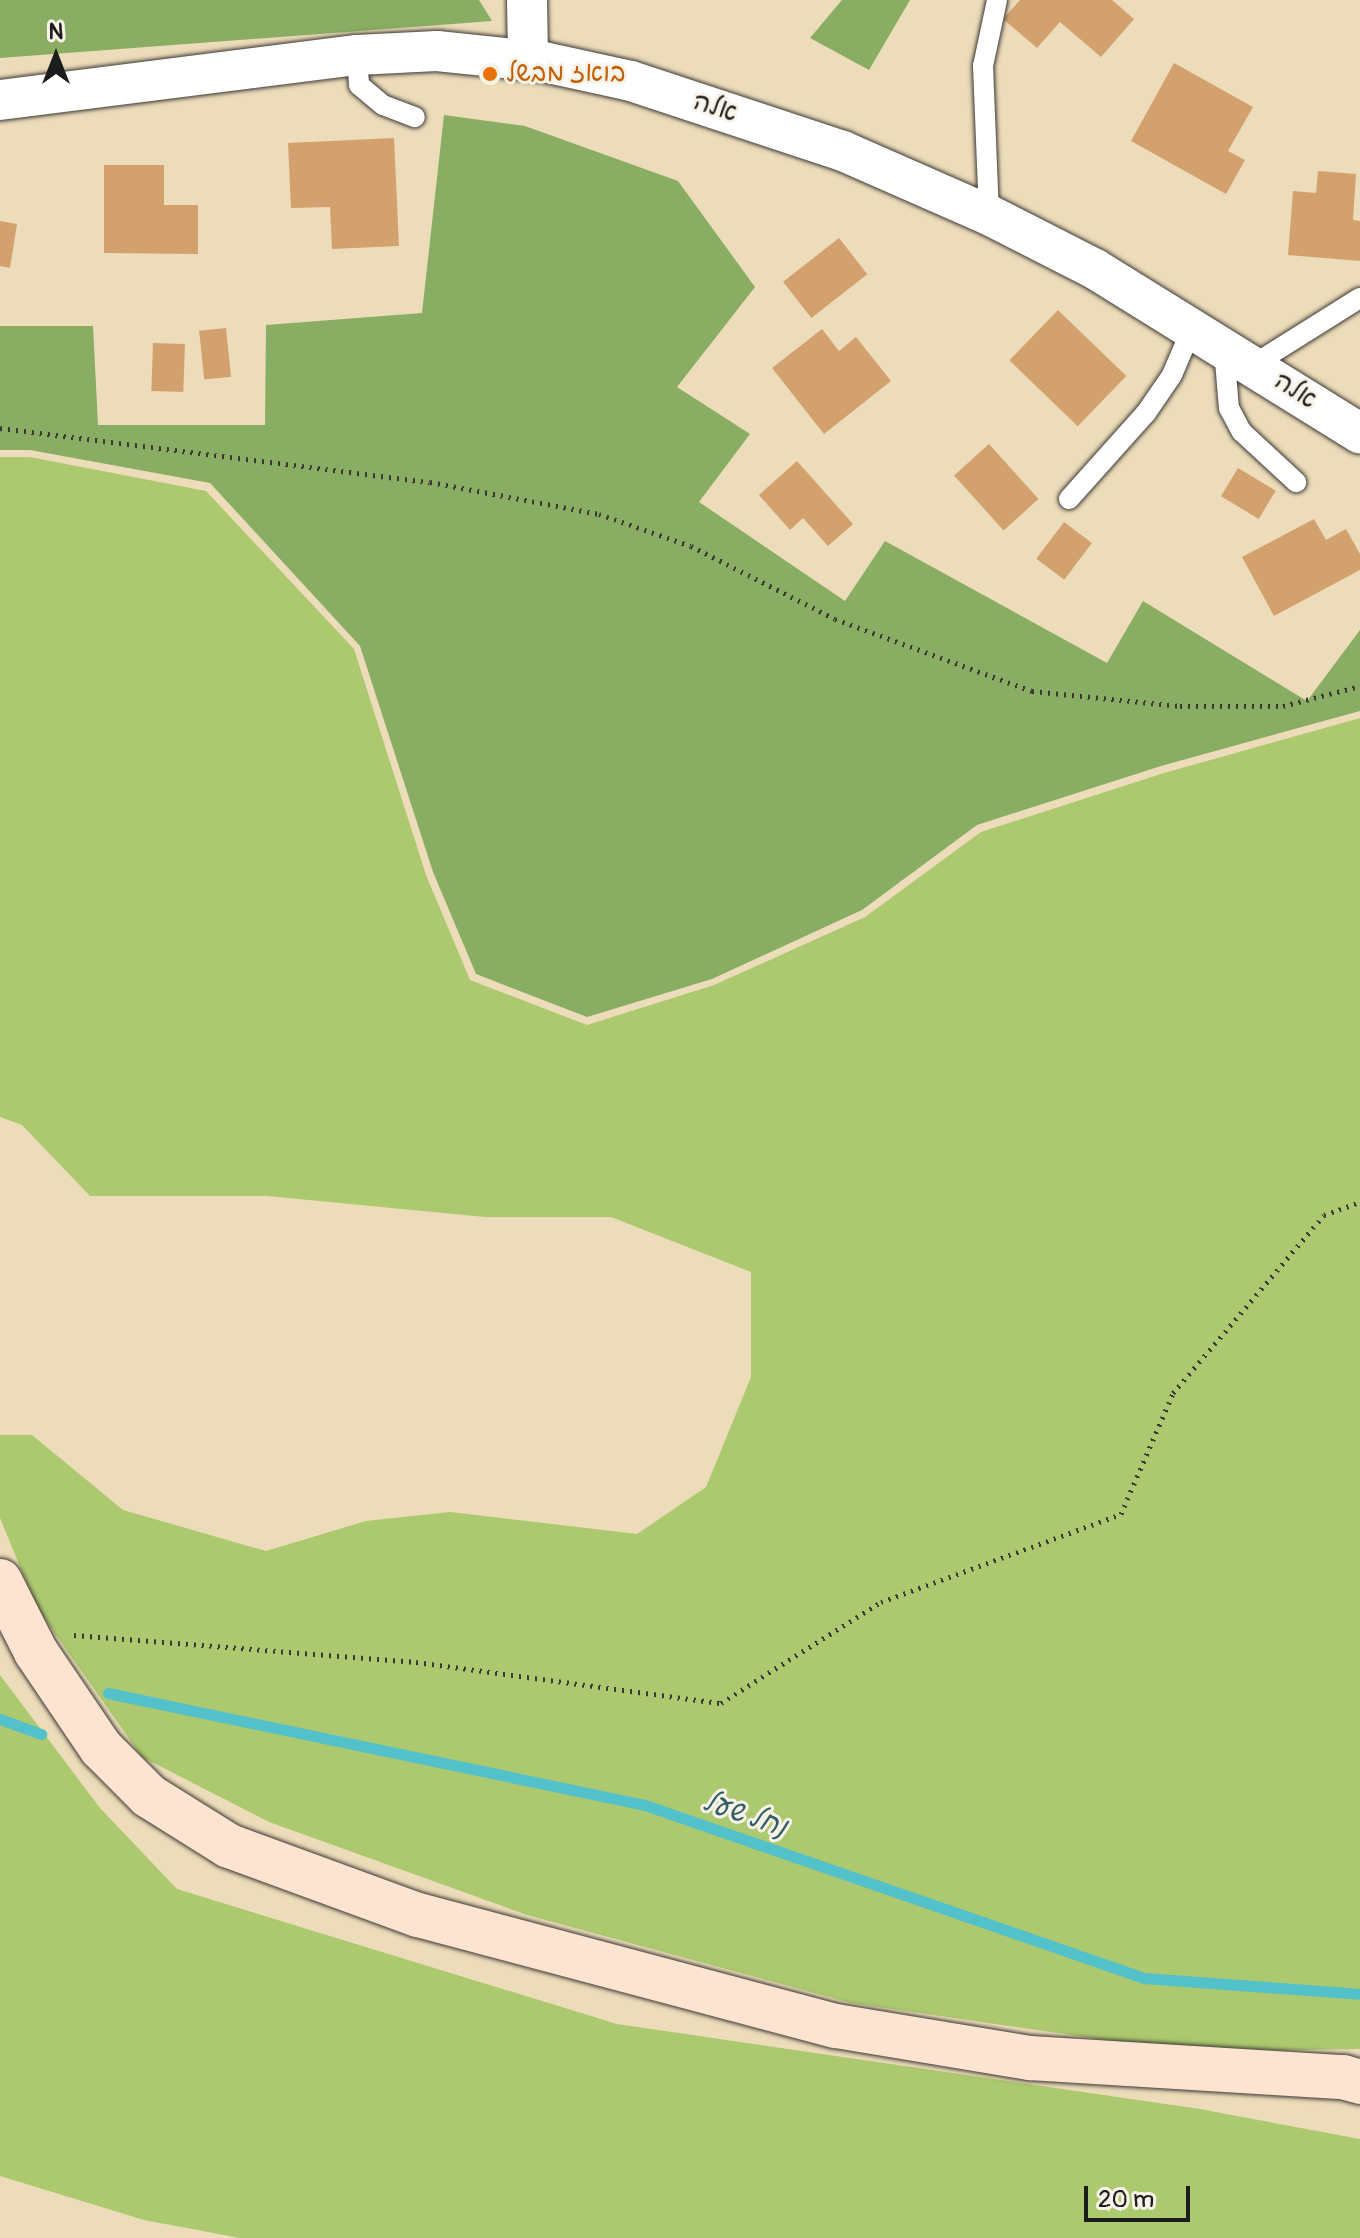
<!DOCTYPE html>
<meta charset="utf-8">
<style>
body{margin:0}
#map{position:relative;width:1360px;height:2238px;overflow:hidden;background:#eddcba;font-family:Pangolin,"Playpen Sans Hebrew",sans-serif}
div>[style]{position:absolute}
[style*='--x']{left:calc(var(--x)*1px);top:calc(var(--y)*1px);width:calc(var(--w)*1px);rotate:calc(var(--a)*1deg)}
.green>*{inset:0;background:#acc96f}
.forest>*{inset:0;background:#89ad62}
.stream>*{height:11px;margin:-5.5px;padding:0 5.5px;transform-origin:5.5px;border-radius:5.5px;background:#53c1ca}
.building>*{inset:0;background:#d3a16d;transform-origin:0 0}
.path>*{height:5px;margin-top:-2.5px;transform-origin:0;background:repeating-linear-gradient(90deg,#3b3934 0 2px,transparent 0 8px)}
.roads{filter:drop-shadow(0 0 2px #3b3934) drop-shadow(0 0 2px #3b3934)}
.lane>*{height:20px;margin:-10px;padding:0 10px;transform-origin:10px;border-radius:10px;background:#fff}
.street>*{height:40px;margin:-20px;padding:0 20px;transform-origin:20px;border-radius:20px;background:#fff}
.secondary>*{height:44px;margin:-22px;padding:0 22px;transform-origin:22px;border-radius:22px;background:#fde4d1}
.dots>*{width:22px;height:22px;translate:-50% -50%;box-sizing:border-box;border:4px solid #f7f3e8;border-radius:50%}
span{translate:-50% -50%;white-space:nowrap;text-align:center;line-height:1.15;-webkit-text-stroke:6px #f7f3e8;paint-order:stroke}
.food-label{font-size:26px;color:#c56008}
.left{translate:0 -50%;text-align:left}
.street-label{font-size:26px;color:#1c1c1c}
.water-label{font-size:28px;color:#325e62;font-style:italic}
.north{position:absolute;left:16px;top:16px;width:80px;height:80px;-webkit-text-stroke:6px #f7f3e8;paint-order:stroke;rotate:0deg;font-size:22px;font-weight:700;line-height:32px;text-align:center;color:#1c1c1c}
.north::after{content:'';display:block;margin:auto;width:28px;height:36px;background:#1c1c1c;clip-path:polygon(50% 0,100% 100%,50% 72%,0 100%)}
.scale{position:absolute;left:1084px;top:2186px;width:106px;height:36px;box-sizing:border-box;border:4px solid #1c1c1c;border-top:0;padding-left:10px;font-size:24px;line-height:28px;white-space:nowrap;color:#1c1c1c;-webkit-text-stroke:6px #f7f3e8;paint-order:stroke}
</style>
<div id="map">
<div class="green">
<i style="clip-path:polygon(0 457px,30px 457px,206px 491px,354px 649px,426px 875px,470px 980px,587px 1025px,714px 985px,865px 917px,981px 832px,1164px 773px,1360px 718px,1360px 2049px,1189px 2052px,851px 2003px,527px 1915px,269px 1822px,142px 1757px,37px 1608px,0 1518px,0 1435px,32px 1435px,123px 1510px,266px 1551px,366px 1521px,450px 1512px,637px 1534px,706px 1487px,751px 1377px,751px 1272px,611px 1217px,485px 1217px,267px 1196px,90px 1196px,22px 1125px,0 1117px)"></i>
<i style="clip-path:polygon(0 1675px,100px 1808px,177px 1889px,617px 2024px,1200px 2109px,1360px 2139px,1360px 2238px,240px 2238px,144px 2220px,0 2176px)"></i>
</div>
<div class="forest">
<i style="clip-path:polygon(0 0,479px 0,492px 21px,0 58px)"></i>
<i style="clip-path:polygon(842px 0,910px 0,869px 70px,810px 38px)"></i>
<i style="clip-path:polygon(444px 115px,525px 126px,678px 181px,755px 287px,677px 387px,750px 434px,699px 502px,845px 601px,885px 541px,1107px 663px,1143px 601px,1307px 701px,1360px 630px,1360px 711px,1161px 766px,977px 825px,862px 910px,712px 979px,587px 1017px,476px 974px,433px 872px,360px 646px,210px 483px,30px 450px,0 450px,0 326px,93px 326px,98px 425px,265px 425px,266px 325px,422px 313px)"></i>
</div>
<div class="stream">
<i style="--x:108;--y:1693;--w:549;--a:11.78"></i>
<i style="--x:645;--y:1805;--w:528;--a:19.12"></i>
<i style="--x:1144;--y:1978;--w:217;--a:4.2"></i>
<i style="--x:0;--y:1719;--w:44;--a:20.1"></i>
</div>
<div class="building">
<i style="clip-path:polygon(1020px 0,1112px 0,1134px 19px,1101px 57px,1060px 22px,1037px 48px,1003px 19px)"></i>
<i style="clip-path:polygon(1174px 63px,1253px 107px,1228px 151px,1245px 160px,1226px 194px,1131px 141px)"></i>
<i style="clip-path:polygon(394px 138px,399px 246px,332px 249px,330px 207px,291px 208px,288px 143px)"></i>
<i style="clip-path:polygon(104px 165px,164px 165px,164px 205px,198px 205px,198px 254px,104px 253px)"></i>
<i style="clip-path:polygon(1318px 171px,1356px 174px,1353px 220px,1360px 221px,1360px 261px,1288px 255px,1293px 191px,1316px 193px)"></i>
<i style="clip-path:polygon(0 221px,17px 224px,10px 268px,0 266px)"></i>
<i style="left:839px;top:238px;width:46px;height:71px;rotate:52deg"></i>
<i style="left:1058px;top:310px;width:95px;height:70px;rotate:44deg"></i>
<i style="left:226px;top:328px;width:49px;height:27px;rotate:84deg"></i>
<i style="clip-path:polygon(822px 329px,839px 351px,856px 337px,891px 381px,824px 434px,772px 368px)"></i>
<i style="left:153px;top:343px;width:32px;height:48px;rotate:2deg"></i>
<i style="left:989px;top:444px;width:74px;height:47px;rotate:48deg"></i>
<i style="clip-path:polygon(797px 461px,853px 524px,828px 546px,803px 518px,790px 530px,759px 495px)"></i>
<i style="left:1238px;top:468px;width:44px;height:33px;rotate:31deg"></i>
<i style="clip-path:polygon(1314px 519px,1326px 540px,1346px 529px,1360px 554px,1360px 570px,1274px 616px,1242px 557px)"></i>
<i style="left:1064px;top:522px;width:35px;height:46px;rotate:37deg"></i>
</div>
<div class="path">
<i style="--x:0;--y:428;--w:433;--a:7.2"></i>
<i style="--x:430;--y:482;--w:172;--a:10.7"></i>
<i style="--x:599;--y:514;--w:97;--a:19.2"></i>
<i style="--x:691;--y:546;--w:161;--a:26.9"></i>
<i style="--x:835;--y:619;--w:210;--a:20.1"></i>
<i style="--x:1032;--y:691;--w:149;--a:5.8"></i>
<i style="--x:1180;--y:706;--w:103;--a:0"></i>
<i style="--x:1283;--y:706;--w:80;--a:-14.6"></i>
<i style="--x:74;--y:1635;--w:343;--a:4.5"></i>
<i style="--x:416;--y:1662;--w:308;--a:7.7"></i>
<i style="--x:721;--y:1703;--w:189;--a:-32.3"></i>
<i style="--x:881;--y:1602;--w:256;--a:-20.1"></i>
<i style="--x:1121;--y:1514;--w:132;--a:-66.7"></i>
<i style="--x:1173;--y:1393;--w:233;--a:-49.7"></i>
<i style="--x:1324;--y:1215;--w:38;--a:-20"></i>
</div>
<div class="roads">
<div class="lane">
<i style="--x:357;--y:55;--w:30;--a:86"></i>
<i style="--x:359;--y:85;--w:31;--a:40"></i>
<i style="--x:383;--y:105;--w:34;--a:21"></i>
<i style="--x:989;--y:215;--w:149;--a:-92.3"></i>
<i style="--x:983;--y:66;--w:67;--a:-78"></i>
<i style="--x:1224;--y:349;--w:59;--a:85.2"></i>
<i style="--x:1229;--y:408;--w:27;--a:62"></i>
<i style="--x:1242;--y:432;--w:74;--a:42.8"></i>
<i style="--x:1253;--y:365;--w:126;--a:-32.1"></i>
<i style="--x:1069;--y:499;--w:115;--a:-48.2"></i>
<i style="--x:1146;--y:413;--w:46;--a:-55.6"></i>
<i style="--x:1172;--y:375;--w:51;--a:-66.9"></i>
</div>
<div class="street">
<i style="--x:527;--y:0;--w:60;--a:89"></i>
<i style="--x:0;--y:100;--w:360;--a:-7.2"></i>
<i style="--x:357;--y:55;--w:80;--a:-2.9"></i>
<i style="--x:437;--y:51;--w:108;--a:5.9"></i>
<i style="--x:544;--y:62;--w:89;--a:12.3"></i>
<i style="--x:631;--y:81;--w:223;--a:18.3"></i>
<i style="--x:843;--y:151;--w:159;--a:23.7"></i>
<i style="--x:989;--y:215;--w:119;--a:27"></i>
<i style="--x:1095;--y:269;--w:312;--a:31.8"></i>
</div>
<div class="secondary">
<i style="--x:0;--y:1581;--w:80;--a:63.1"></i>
<i style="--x:36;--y:1652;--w:116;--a:55.9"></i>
<i style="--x:101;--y:1748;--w:68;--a:45"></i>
<i style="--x:149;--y:1796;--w:94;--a:32"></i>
<i style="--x:229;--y:1846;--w:201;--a:20.1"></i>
<i style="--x:418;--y:1915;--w:432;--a:14.9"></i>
<i style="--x:836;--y:2026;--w:197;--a:9.4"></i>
<i style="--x:1030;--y:2058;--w:314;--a:3.5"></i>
<i style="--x:1343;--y:2077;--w:18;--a:16"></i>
</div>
</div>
<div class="dots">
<i style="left:490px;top:74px;background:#e8710a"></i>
</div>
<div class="food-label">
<span class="left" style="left:506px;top:74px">בואז מבשל</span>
</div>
<div class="street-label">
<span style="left:715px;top:108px;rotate:18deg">אלה</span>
<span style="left:1295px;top:391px;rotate:33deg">אלה</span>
</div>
<div class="water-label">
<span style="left:745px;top:1815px;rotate:19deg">נחל שעל</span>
</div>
<div class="north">N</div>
<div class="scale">20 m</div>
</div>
